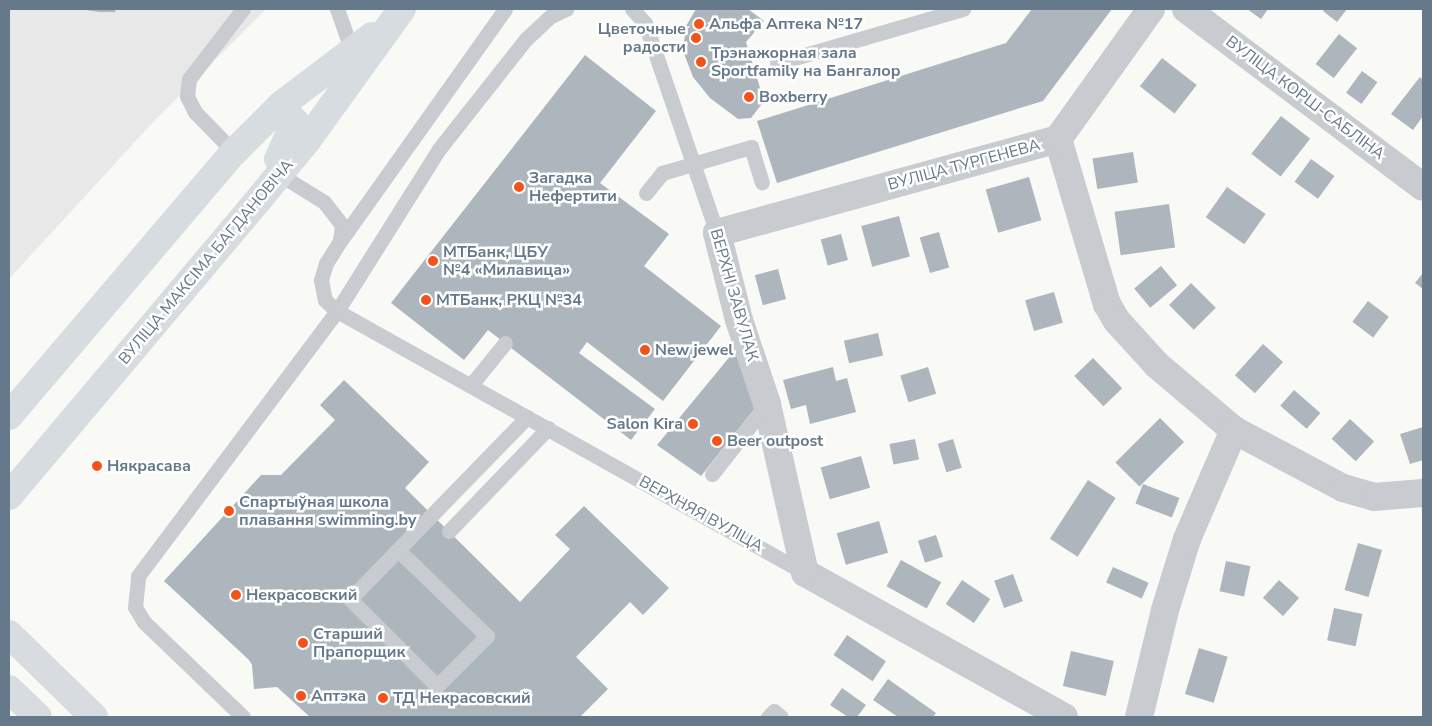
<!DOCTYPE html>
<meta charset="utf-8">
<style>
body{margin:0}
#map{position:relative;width:1432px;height:726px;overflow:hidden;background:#f9f9f6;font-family:"Nunito Sans",sans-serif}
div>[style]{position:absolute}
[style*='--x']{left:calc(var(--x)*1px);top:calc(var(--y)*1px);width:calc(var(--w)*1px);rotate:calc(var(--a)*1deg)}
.built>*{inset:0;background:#e7e8e7}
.building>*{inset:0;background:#acb6bc;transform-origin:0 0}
.lane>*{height:15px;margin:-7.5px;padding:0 7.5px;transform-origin:7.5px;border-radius:7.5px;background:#c8ccd0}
.street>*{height:28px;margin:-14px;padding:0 14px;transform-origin:14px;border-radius:14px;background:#c8ccd0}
.secondary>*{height:28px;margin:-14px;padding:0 14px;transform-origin:14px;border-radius:14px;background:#d6dce0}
.dots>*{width:14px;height:14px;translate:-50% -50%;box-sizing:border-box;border:2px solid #fff;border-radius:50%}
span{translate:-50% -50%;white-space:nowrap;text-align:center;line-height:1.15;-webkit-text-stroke:5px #fff;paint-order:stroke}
.poi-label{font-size:16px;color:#65798a;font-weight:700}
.left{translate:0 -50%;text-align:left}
.right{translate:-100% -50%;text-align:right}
.street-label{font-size:16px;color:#65798a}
.frame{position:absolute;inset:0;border:10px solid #65798a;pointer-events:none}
</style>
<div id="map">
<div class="built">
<i style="clip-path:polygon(9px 9px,266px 9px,155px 120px,9px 279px)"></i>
</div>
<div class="building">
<i style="clip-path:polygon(80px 9px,116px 9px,115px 12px,99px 12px)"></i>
<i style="clip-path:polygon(696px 9px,748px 9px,764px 21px,746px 42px,764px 101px,751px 118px,738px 119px,710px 98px,693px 77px,683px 51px,686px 26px)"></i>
<i style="clip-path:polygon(1032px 9px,1112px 9px,1043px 101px,777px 183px,757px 121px,1006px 43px)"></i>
<i style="clip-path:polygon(1247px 9px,1268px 9px,1261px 19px)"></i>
<i style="clip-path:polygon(1325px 9px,1347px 9px,1337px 22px,1323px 11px)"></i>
<i style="left:1339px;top:34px;width:23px;height:38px;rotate:38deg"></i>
<i style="clip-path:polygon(585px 55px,656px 111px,600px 183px,669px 234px,644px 266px,721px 326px,663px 401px,587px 342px,579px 353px,655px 409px,631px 440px,488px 330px,464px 360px,391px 303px)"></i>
<i style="left:1162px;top:58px;width:44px;height:36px;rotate:38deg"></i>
<i style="left:1362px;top:71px;width:19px;height:27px;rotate:36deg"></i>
<i style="clip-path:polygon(1420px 77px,1423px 80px,1423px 116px,1413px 130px,1391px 114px)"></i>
<i style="left:1281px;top:116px;width:37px;height:48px;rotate:38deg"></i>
<i style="left:1133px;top:152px;width:31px;height:41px;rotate:81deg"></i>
<i style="left:1311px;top:159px;width:29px;height:28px;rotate:36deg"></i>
<i style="left:1029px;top:177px;width:45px;height:45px;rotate:74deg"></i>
<i style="left:1227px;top:187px;width:47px;height:37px;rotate:35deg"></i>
<i style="left:1169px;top:204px;width:44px;height:55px;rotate:82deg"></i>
<i style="left:899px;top:216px;width:42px;height:39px;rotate:75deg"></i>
<i style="left:939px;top:232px;width:37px;height:20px;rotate:74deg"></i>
<i style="left:841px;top:234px;width:27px;height:21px;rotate:75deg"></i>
<i style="left:1161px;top:266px;width:25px;height:35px;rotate:50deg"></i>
<i style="left:778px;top:269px;width:31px;height:24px;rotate:75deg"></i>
<i style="clip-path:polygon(1423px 273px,1423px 289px,1415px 283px)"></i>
<i style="left:1191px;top:283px;width:35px;height:31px;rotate:45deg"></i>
<i style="left:1054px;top:292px;width:32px;height:30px;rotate:74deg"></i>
<i style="left:1368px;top:301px;width:26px;height:26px;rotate:37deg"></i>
<i style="left:878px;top:333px;width:23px;height:35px;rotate:77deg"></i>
<i style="left:1263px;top:344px;width:27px;height:42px;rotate:42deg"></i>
<i style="clip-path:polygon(736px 349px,756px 407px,701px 476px,657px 445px)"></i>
<i style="left:1093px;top:358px;width:42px;height:26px;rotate:46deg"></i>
<i style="clip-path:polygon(833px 367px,836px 381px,847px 378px,856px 412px,810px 424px,806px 405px,791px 409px,783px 380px)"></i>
<i style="left:928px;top:367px;width:28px;height:29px;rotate:73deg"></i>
<i style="clip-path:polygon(344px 380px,429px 462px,405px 488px,520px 602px,570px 549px,555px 535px,584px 506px,669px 588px,643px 615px,630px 602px,576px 657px,608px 689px,580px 717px,310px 717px,277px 687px,254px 689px,252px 665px,249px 660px,164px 581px,261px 475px,281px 475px,335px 420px,320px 405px)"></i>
<i style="left:1294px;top:390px;width:35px;height:21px;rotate:41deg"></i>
<i style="left:1160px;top:418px;width:34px;height:63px;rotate:45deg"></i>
<i style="left:1350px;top:419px;width:33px;height:27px;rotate:43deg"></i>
<i style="clip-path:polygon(1423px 427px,1423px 460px,1410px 464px,1400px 434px)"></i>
<i style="left:915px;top:439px;width:21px;height:26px;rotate:79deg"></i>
<i style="left:953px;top:439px;width:30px;height:16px;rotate:73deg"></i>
<i style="left:861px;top:456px;width:33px;height:42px;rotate:74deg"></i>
<i style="left:1088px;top:480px;width:33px;height:70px;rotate:33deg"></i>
<i style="left:1143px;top:484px;width:39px;height:21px;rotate:21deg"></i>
<i style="left:879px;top:521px;width:33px;height:44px;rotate:74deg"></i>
<i style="left:936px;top:535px;width:23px;height:19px;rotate:72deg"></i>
<i style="left:1358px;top:543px;width:25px;height:49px;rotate:16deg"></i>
<i style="left:901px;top:560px;width:46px;height:30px;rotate:29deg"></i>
<i style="left:1226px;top:561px;width:25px;height:31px;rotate:12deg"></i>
<i style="left:1113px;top:567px;width:39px;height:17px;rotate:24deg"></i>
<i style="left:1013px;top:574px;width:29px;height:20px;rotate:70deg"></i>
<i style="left:962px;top:580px;width:34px;height:29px;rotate:34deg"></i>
<i style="left:1279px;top:580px;width:27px;height:24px;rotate:42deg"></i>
<i style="left:1334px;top:608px;width:29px;height:33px;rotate:12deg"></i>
<i style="left:847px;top:635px;width:47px;height:24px;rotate:34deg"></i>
<i style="left:1199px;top:648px;width:30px;height:48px;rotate:17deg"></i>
<i style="left:1071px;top:651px;width:44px;height:36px;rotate:13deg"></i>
<i style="clip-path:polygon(888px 679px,936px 713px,933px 717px,898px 717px,873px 700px)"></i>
<i style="clip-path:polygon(842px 688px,866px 705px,857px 717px,848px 717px,830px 705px)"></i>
</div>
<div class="lane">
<i style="--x:337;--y:9;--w:45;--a:70.3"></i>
<i style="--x:632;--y:9;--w:19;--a:47"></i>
<i style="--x:645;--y:23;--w:222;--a:71.1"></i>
<i style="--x:777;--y:63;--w:194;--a:-16.2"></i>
<i style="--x:234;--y:152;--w:56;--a:-134.3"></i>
<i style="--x:195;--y:112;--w:18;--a:-117"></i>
<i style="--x:187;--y:96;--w:17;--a:-83"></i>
<i style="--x:189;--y:79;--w:88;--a:-52.4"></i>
<i style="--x:279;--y:174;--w:53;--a:31.9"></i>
<i style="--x:324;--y:202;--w:29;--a:52"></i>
<i style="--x:342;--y:225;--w:16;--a:97"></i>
<i style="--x:340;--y:241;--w:26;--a:122"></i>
<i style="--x:326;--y:263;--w:18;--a:106"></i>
<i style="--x:321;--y:280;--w:20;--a:79"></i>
<i style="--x:325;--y:300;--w:16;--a:43"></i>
<i style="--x:337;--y:311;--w:536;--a:29.24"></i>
<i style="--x:646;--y:193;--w:26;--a:-51"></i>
<i style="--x:662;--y:173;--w:93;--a:-16.3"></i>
<i style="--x:751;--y:147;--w:37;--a:73"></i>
<i style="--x:341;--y:240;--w:283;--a:-54.6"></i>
<i style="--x:471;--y:385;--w:54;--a:-51"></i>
<i style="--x:712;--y:474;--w:89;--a:-51.8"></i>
<i style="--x:449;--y:531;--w:143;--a:-46.1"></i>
<i style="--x:398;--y:550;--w:124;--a:44"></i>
<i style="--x:487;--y:636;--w:71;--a:135"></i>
<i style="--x:437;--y:686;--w:123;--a:-135"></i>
<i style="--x:350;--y:599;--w:254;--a:-45.8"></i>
<i style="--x:243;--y:717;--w:137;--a:-136.2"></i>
<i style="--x:144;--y:622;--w:17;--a:-121"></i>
<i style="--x:135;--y:607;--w:31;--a:-84"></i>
<i style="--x:138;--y:576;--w:331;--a:-53.1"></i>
<i style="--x:337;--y:311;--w:191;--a:-57.8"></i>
<i style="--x:439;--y:149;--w:140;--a:-51.7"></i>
<i style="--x:526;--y:39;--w:34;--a:-43"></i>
<i style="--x:551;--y:16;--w:17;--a:-25"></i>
<i style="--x:768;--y:717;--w:8;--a:-45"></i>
<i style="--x:774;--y:711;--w:9;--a:41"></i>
</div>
<div class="street">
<i style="--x:1186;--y:9;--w:296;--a:36.9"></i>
<i style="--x:1058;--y:139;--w:172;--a:73.5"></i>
<i style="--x:1107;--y:304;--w:20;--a:60"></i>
<i style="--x:1117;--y:321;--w:59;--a:47.7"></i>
<i style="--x:1157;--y:365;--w:101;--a:40.2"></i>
<i style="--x:1234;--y:430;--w:123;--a:28"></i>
<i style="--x:1343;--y:488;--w:32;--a:16"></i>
<i style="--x:1374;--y:497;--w:49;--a:-4.7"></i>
<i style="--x:1064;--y:717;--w:296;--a:-150.9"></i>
<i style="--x:805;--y:573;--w:173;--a:-102.7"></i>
<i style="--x:767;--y:404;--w:89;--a:-108.4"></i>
<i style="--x:739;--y:320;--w:90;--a:-104.2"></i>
<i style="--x:717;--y:233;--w:354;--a:-15.4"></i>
<i style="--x:1058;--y:139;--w:160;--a:-54.4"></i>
<i style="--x:1139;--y:717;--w:110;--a:-76.3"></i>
<i style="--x:1165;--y:610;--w:74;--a:-72.8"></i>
<i style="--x:1187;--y:539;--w:119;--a:-66.7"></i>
</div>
<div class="secondary">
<i style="--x:278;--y:159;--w:41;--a:-65.3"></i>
<i style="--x:295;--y:122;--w:22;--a:-129"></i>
<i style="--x:9;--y:416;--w:347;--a:-49.6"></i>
<i style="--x:234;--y:152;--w:66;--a:-45"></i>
<i style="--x:281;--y:105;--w:114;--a:-37.2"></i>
<i style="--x:9;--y:496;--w:388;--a:-49.9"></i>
<i style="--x:259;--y:199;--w:74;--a:-50.5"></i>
<i style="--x:306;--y:142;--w:164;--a:-54.2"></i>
<i style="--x:9;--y:634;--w:119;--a:44.3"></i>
<i style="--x:9;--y:689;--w:40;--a:44"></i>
</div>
<div class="dots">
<i style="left:699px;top:24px;background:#f4511b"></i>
<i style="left:696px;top:38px;background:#f4511b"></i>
<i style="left:701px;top:62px;background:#f4511b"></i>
<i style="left:749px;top:97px;background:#f4511b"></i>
<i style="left:519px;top:187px;background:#f4511b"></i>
<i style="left:433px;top:261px;background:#f4511b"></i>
<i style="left:426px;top:300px;background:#f4511b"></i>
<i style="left:645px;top:350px;background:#f4511b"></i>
<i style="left:693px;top:424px;background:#f4511b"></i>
<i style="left:717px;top:441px;background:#f4511b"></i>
<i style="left:97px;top:466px;background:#f4511b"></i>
<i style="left:229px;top:511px;background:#f4511b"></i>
<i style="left:236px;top:595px;background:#f4511b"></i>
<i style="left:303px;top:643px;background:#f4511b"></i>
<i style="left:301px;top:696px;background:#f4511b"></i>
<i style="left:383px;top:698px;background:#f4511b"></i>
</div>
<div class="poi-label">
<span class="left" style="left:709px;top:24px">Альфа Аптека №17</span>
<span class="right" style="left:686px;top:38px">Цветочные<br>радости</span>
<span class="left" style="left:711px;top:62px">Трэнажорная зала<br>Sportfamily на Бангалор</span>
<span class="left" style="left:759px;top:97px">Boxberry</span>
<span class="left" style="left:529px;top:187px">Загадка<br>Нефертити</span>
<span class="left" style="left:443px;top:261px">МТБанк, ЦБУ<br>№4 «Милавица»</span>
<span class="left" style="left:436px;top:300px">МТБанк, РКЦ №34</span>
<span class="left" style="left:655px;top:350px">New jewel</span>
<span class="right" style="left:683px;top:424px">Salon Kira</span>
<span class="left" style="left:727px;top:441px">Beer outpost</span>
<span class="left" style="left:107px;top:466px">Някрасава</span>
<span class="left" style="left:239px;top:511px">Спартыўная школа<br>плавання swimming.by</span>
<span class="left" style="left:246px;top:595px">Некрасовский</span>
<span class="left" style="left:313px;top:643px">Старший<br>Прапорщик</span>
<span class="left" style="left:311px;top:696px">Аптэка</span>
<span class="left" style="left:393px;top:698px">ТД Некрасовский</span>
</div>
<div class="street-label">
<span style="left:1305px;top:98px;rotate:37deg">ВУЛІЦА КОРШ-САБЛІНА</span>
<span style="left:964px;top:165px;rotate:-15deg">ВУЛІЦА ТУРГЕНЕВА</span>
<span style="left:206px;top:262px;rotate:-50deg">ВУЛІЦА МАКСІМА БАГДАНОВІЧА</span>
<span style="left:734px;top:295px;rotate:74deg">ВЕРХНІ ЗАВУЛАК</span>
<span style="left:701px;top:514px;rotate:29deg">ВЕРХНЯЯ ВУЛІЦА</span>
</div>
<div class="frame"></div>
</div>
